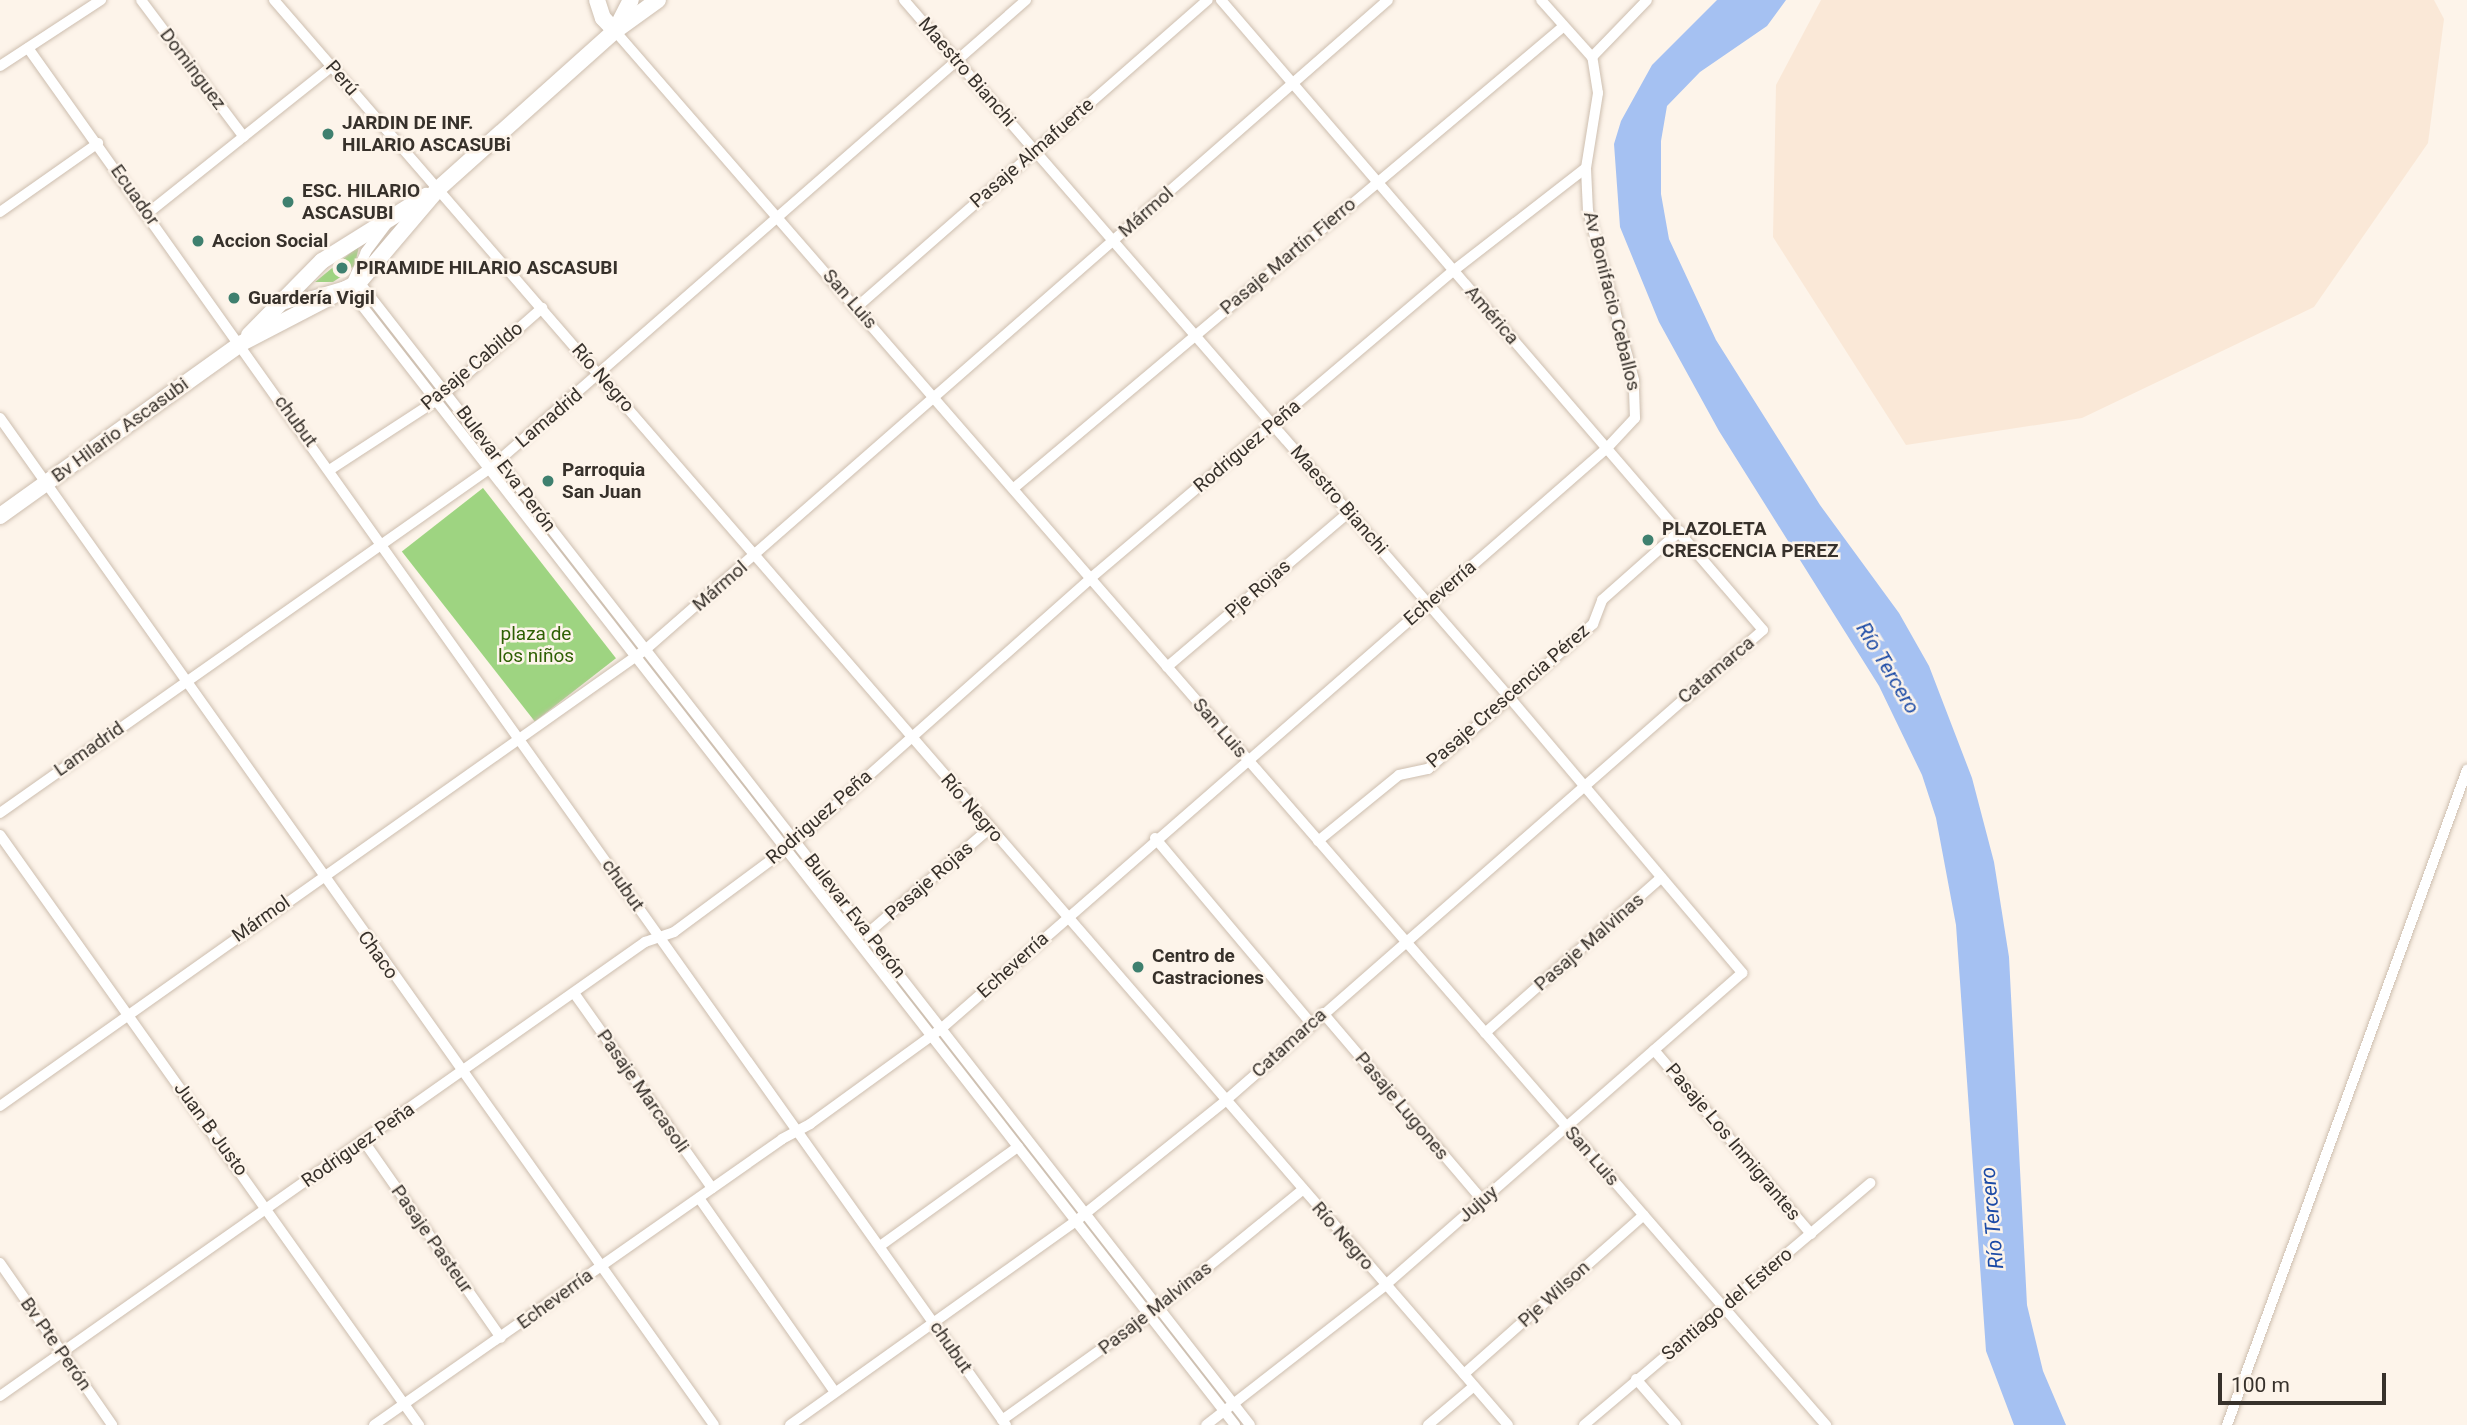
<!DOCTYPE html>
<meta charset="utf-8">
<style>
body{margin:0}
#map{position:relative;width:2467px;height:1425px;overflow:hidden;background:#fdf4ea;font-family:Roboto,sans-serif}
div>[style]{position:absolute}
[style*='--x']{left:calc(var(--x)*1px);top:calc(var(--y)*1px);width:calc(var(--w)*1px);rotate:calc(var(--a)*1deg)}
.industrial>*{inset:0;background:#fae8d7}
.green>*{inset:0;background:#9ed481;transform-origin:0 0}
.water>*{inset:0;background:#a5c1f2}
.roads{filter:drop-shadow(0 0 2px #cdbeaf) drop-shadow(0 0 2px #cdbeaf)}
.street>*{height:10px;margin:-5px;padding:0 5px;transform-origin:5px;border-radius:5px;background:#fff}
.secondary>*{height:16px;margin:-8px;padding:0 8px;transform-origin:8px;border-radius:8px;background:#fff}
.dots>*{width:19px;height:19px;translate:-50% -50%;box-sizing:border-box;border:4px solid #fdf4ea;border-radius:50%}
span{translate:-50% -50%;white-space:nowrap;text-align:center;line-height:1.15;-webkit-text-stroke:5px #fdf4ea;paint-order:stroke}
.street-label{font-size:19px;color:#37312b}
.poi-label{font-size:19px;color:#37312b;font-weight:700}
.left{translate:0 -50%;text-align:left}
.park-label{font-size:19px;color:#2e5f03}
.water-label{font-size:21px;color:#1b4aa6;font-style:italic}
.scale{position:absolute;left:2218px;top:1373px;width:168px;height:32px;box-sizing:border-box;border:4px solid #37312b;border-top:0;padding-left:9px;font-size:21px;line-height:24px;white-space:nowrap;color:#37312b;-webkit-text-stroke:5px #fdf4ea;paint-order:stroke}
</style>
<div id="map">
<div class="industrial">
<i style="clip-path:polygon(1821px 0,2434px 0,2444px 19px,2428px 143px,2314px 307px,2082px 418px,1906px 445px,1773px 237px,1776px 85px)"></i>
</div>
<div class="green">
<i style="clip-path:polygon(359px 246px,355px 265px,345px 274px,333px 282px,315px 282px)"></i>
<i style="left:483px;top:488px;width:216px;height:103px;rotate:52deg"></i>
</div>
<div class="water">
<i style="clip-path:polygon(1717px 0,1786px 0,1767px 26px,1700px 72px,1667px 106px,1661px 141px,1661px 194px,1669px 239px,1716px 340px,1820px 505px,1899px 613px,1929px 666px,1972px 778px,1994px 862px,2009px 957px,2027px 1305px,2043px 1371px,2066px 1425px,2014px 1425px,1986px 1351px,1956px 925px,1936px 818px,1922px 775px,1879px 686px,1719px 431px,1659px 322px,1620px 227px,1614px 144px,1621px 121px,1652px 65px)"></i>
</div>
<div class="roads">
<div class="street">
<i style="--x:141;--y:0;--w:171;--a:53.1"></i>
<i style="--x:274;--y:0;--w:1885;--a:49.11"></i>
<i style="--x:904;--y:0;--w:924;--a:49.04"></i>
<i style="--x:1510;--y:698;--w:360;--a:49.8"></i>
<i style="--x:1742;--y:973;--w:473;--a:138.8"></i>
<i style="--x:1386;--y:1285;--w:228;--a:142.1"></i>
<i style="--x:1541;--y:0;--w:76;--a:48.2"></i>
<i style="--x:615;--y:31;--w:1847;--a:49.02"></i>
<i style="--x:28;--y:48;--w:1689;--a:54.62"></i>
<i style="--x:1592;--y:57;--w:79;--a:-46"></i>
<i style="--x:0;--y:66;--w:121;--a:-33.2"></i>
<i style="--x:0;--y:212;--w:120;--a:-35.1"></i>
<i style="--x:148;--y:213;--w:236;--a:-38.6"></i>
<i style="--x:386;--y:225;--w:34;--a:127"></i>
<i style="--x:366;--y:252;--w:41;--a:114.7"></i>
<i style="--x:349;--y:289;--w:1441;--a:52.05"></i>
<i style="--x:282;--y:305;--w:80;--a:-16.6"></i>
<i style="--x:359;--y:282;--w:1449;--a:52.06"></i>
<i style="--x:857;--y:307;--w:466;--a:-41.2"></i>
<i style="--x:0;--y:418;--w:1234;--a:54.66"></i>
<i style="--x:331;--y:469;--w:126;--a:-33.1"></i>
<i style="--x:437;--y:400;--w:140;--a:-41.2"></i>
<i style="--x:1014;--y:488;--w:718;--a:-40.03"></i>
<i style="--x:1167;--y:667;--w:239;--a:-40.4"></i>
<i style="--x:0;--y:813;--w:598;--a:-35.13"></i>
<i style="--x:489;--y:469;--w:713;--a:-41.13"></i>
<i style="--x:0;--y:835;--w:724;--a:54.62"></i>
<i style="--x:1155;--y:838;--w:242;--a:49.9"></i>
<i style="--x:1318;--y:841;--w:104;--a:-39.2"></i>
<i style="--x:1399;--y:775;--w:30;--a:-12"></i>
<i style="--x:1428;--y:769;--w:220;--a:-41.3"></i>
<i style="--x:1593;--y:624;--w:26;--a:-69"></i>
<i style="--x:1602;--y:600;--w:104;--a:-41.5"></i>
<i style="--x:868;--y:933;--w:160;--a:-40.7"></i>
<i style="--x:574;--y:993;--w:239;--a:54.7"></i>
<i style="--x:1323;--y:1013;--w:245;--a:49.6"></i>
<i style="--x:1485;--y:1033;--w:235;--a:-41.4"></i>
<i style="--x:1654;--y:1050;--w:242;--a:49.5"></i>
<i style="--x:0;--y:1106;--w:790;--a:-35.26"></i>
<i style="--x:645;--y:650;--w:987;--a:-41.18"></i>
<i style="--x:363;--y:1140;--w:241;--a:55.1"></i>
<i style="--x:699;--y:1198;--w:237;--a:55"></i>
<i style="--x:880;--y:1246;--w:170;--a:-35.7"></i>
<i style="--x:0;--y:1263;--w:197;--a:55.3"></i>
<i style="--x:1464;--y:1374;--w:240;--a:-41.5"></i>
<i style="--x:1636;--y:1379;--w:61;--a:49"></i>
<i style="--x:0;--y:1396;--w:789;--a:-35.14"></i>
<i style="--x:645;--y:942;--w:31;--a:-19"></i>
<i style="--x:674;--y:932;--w:139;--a:-36.5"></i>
<i style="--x:786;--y:849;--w:409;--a:-41.6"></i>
<i style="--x:1092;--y:577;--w:473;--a:-40.3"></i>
<i style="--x:1453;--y:271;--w:168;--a:-37.8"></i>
<i style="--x:1002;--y:1420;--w:181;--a:-35.5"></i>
<i style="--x:1149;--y:1315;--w:198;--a:-39.2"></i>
<i style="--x:374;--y:1425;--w:498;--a:-35"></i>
<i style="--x:782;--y:1139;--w:32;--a:-28"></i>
<i style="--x:810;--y:1124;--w:163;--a:-36"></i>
<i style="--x:942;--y:1028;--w:882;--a:-41.09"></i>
<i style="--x:1607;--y:448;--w:41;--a:-47"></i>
<i style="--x:1635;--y:418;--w:38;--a:-92"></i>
<i style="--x:1634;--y:380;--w:175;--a:-105.2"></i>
<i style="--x:1588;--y:211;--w:43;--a:-92.7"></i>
<i style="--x:1586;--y:168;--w:76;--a:-80.9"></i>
<i style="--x:1598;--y:93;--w:36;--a:-99"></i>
<i style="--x:790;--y:1425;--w:351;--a:-35.5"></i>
<i style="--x:1076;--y:1221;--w:191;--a:-38.8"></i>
<i style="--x:1225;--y:1101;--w:715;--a:-41.2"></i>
<i style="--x:1763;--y:630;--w:831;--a:-130.71"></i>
<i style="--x:1428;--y:1425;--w:60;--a:-40.3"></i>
<i style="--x:1584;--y:1425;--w:375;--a:-40.2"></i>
<i style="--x:2227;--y:1425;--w:698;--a:-69.88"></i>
</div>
<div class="secondary">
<i style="--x:597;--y:0;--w:19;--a:72"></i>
<i style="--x:603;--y:18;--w:18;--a:47"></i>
<i style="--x:615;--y:31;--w:35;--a:-63"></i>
<i style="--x:249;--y:335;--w:104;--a:-45.4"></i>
<i style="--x:322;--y:261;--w:123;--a:-32"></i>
<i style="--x:0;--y:516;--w:295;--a:-35.6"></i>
<i style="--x:240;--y:344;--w:134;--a:-27.5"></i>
<i style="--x:359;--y:282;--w:122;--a:-49.7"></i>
<i style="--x:438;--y:189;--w:237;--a:-41.8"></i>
<i style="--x:615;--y:31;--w:53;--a:-35.8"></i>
</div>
</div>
<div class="dots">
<i style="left:328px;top:134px;background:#3f806f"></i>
<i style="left:288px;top:202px;background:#3f806f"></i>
<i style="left:198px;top:241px;background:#3f806f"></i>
<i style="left:342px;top:268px;background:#3f806f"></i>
<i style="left:234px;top:298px;background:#3f806f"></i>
<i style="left:548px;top:481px;background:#3f806f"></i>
<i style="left:1648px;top:540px;background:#3f806f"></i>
<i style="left:1138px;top:967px;background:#3f806f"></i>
</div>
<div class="street-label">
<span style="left:193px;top:69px;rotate:53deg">Dominguez</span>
<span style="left:967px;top:72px;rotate:49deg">Maestro Bianchi</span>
<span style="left:342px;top:78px;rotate:49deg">Perú</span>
<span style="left:1032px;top:153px;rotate:-41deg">Pasaje Almafuerte</span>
<span style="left:135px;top:195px;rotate:55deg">Ecuador</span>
<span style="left:1146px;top:212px;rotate:-41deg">Mármol</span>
<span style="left:1288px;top:256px;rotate:-40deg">Pasaje Martín Fierro</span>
<span style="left:850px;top:299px;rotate:49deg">San Luis</span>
<span style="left:1612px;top:301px;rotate:76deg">Av Bonifacio Ceballos</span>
<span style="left:1492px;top:315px;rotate:49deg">América</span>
<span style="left:472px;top:366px;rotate:-40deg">Pasaje Cabildo</span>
<span style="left:603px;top:378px;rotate:49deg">Río Negro</span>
<span style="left:549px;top:418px;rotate:-40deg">Lamadrid</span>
<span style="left:296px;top:421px;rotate:54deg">chubut</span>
<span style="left:120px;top:430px;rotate:-36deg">Bv Hilario Ascasubi</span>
<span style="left:1247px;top:446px;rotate:-40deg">Rodriguez Peña</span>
<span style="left:506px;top:469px;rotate:53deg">Bulevar Eva Perón</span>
<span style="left:1339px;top:500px;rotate:49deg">Maestro Bianchi</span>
<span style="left:720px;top:586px;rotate:-41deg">Mármol</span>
<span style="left:1258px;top:589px;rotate:-41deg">Pje Rojas</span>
<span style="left:1440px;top:593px;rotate:-41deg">Echeverría</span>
<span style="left:1716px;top:670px;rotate:-40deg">Catamarca</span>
<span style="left:1508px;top:696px;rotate:-41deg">Pasaje Crescencia Pérez</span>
<span style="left:1220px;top:728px;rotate:49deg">San Luis</span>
<span style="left:89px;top:749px;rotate:-35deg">Lamadrid</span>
<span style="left:972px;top:808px;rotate:49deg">Río Negro</span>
<span style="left:819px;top:817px;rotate:-41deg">Rodriguez Peña</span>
<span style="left:929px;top:881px;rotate:-41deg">Pasaje Rojas</span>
<span style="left:623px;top:885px;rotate:55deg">chubut</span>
<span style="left:855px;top:916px;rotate:52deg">Bulevar Eva Perón</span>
<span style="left:261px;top:919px;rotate:-35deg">Mármol</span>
<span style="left:1589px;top:942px;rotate:-41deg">Pasaje Malvinas</span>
<span style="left:378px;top:955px;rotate:54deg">Chaco</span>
<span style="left:1013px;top:965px;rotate:-42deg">Echeverría</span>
<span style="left:1289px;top:1043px;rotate:-42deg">Catamarca</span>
<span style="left:643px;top:1091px;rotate:55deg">Pasaje Marcasoli</span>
<span style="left:1402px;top:1106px;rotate:50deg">Pasaje Lugones</span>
<span style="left:211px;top:1129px;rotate:54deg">Juan B Justo</span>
<span style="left:1733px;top:1142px;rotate:50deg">Pasaje Los Inmigrantes</span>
<span style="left:358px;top:1145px;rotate:-35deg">Rodriguez Peña</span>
<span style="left:1592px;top:1156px;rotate:49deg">San Luis</span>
<span style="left:1478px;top:1204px;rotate:-41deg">Jujuy</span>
<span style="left:1343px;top:1236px;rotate:49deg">Río Negro</span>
<span style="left:432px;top:1239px;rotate:55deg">Pasaje Pasteur</span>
<span style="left:1554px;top:1294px;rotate:-42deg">Pje Wilson</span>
<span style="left:555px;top:1299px;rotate:-36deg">Echeverría</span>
<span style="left:1727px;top:1304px;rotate:-40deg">Santiago del Estero</span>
<span style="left:1155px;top:1308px;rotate:-38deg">Pasaje Malvinas</span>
<span style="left:56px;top:1344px;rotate:55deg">Bv Pte Perón</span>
<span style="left:951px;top:1347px;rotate:55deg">chubut</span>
</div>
<div class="poi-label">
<span class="left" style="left:342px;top:134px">JARDIN DE INF.<br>HILARIO ASCASUBi</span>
<span class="left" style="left:302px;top:202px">ESC. HILARIO<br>ASCASUBI</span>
<span class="left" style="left:212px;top:241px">Accion Social</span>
<span class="left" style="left:356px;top:268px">PIRAMIDE HILARIO ASCASUBI</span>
<span class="left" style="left:248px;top:298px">Guardería Vigil</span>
<span class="left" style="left:562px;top:481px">Parroquia<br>San Juan</span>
<span class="left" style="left:1662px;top:540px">PLAZOLETA<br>CRESCENCIA PEREZ</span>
<span class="left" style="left:1152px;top:967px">Centro de<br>Castraciones</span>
</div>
<div class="park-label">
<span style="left:536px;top:645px">plaza de<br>los niños</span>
</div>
<div class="water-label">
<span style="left:1888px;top:668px;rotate:59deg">Río Tercero</span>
<span style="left:1992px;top:1218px;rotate:-95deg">Río Tercero</span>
</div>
<div class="scale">100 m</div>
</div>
